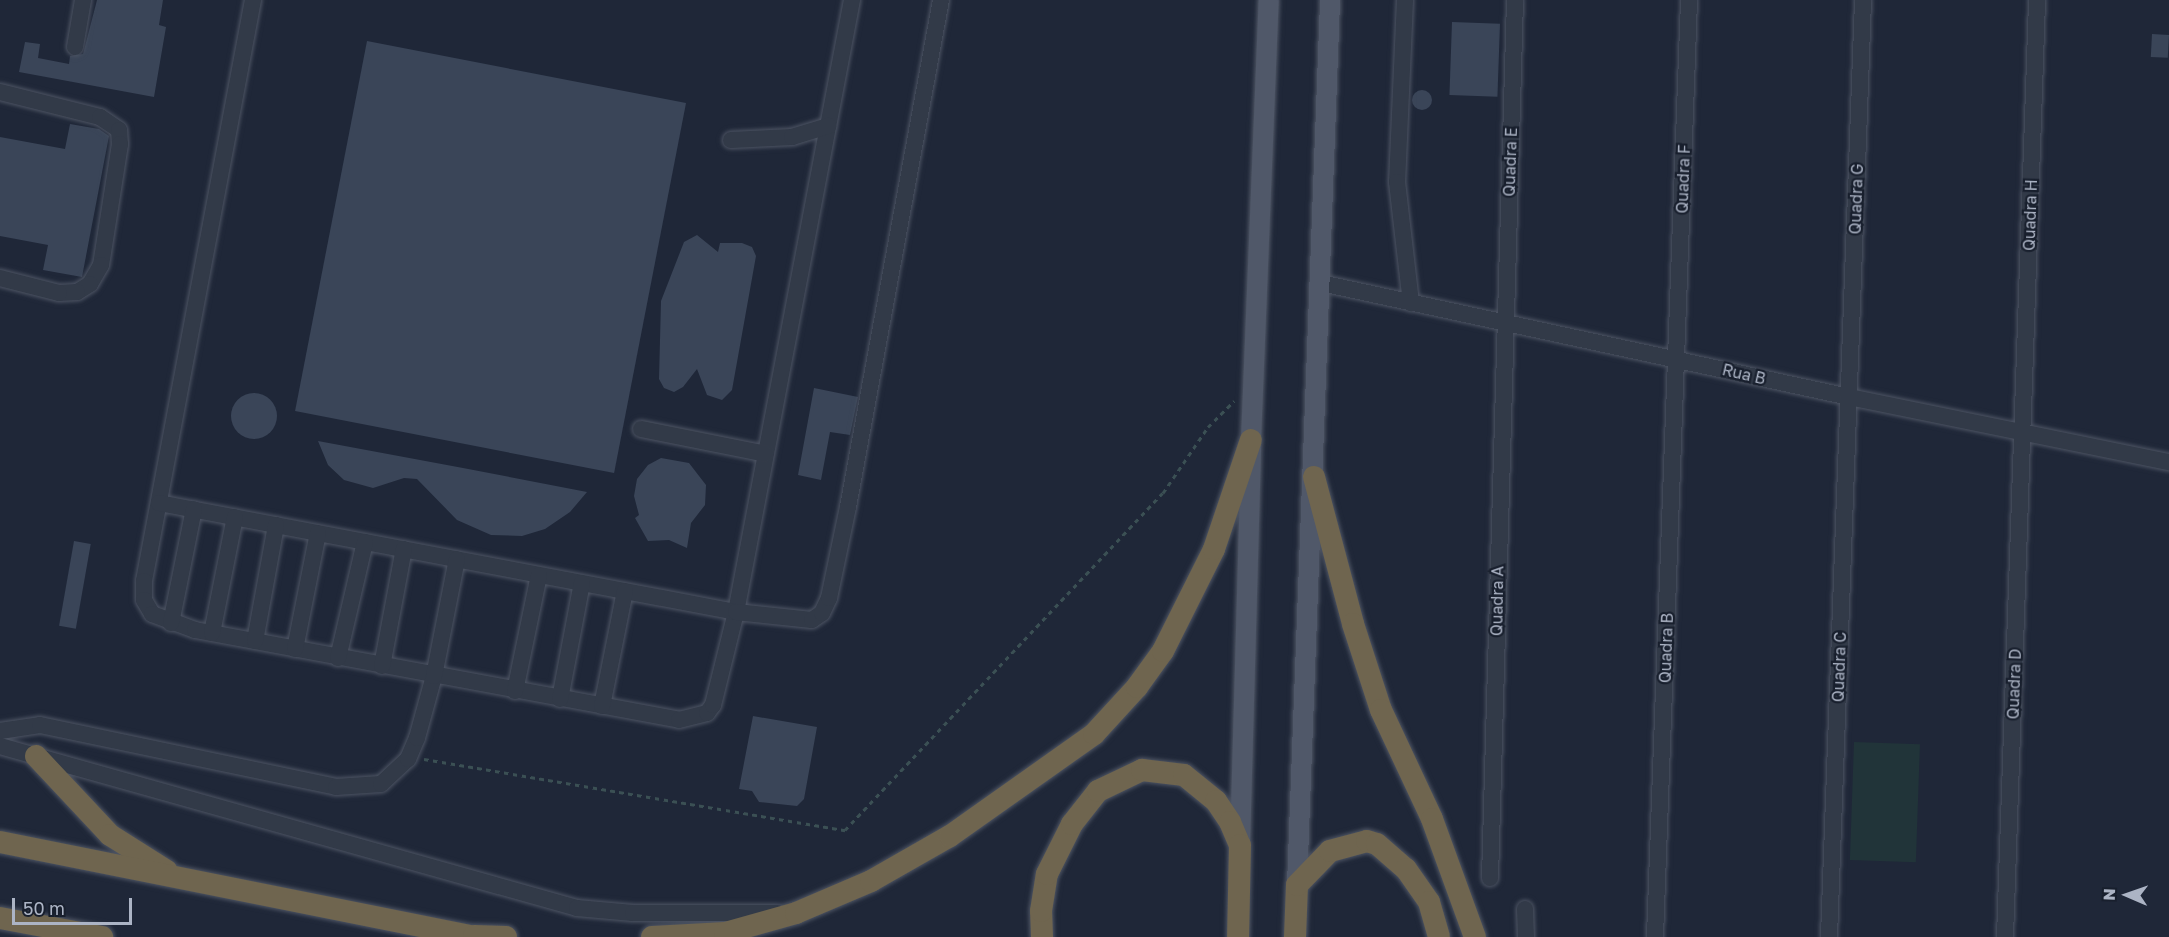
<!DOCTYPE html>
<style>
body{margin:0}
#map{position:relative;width:2169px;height:937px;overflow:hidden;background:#1f2738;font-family:"Golos Text",sans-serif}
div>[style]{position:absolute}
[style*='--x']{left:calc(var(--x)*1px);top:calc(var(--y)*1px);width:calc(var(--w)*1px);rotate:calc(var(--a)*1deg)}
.green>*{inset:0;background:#213439;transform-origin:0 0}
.building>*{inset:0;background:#3a4558;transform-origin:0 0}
.round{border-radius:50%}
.path>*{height:3px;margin-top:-1.5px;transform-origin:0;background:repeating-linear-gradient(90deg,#3b5054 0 4.5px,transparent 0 9px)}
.roads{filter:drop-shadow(0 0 2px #4d5463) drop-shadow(0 0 2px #4d5463)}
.minor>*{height:16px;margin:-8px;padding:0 8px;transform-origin:8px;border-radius:8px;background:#323a48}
.major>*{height:20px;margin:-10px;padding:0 10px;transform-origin:10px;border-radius:10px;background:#505869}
.highway>*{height:22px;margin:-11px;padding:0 11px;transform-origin:11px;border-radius:11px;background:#6f654f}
span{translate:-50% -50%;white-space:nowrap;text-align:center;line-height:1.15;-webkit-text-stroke:4.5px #181f2d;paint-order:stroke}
.street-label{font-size:16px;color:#acb4c5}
.north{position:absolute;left:2097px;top:865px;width:60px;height:60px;-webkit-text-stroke:4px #181f2d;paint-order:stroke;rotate:272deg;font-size:16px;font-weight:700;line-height:24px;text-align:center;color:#acb4c5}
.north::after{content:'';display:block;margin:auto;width:21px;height:27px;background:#acb4c5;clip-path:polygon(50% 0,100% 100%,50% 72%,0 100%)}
.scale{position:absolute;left:12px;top:898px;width:120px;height:27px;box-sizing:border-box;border:3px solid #acb4c5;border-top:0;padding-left:8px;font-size:18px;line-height:21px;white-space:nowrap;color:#acb4c5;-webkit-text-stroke:4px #181f2d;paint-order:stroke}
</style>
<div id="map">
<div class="green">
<i style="left:1854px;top:742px;width:66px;height:118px;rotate:2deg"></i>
</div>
<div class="building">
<i style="clip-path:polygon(97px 0,163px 0,159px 25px,166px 27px,154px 97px,19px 72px,25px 42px,40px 44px,38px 58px,69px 64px,70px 56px,83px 54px)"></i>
<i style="left:1452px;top:22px;width:48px;height:73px;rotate:2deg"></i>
<i style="left:2152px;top:34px;width:17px;height:23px;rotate:3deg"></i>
<i style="left:367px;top:41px;width:325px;height:377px;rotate:11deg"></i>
<i class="round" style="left:1412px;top:90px;width:20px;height:20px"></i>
<i style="clip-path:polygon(70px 124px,99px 129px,109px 136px,82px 277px,43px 270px,48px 245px,0 236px,0 137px,65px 149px)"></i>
<i style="clip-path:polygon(697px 235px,718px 252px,720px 243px,742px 243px,752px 247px,756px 256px,732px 390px,722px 400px,707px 395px,697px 369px,683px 387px,674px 392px,664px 388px,659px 379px,661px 301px,684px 242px)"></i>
<i style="clip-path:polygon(814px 388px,858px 397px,850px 435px,830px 432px,821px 480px,798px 475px)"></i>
<i class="round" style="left:231px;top:393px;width:46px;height:46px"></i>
<i style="clip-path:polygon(318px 441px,463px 468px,587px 492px,570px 512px,545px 529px,522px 536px,491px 535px,457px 520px,417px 479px,404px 478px,373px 488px,344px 480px,328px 465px)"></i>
<i style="clip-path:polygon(661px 458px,689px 463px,706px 485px,705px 505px,691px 523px,687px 548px,669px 540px,648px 541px,635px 518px,639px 515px,634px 496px,637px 479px,648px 465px)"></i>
<i style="left:74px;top:541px;width:17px;height:86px;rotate:10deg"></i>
<i style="clip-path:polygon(753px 716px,817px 727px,804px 799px,797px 806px,759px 802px,752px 791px,739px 789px)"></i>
</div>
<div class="path">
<i style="--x:424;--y:759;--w:427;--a:9.6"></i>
<i style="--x:845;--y:830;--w:463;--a:-46.7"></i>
<i style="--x:1163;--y:493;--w:80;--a:-55.7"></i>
<i style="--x:1208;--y:427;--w:37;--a:-45"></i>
</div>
<div class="roads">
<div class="minor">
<i style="--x:253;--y:0;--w:591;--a:100.63"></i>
<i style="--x:144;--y:581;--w:19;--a:90"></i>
<i style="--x:144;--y:600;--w:16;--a:60"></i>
<i style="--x:152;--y:614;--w:46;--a:20.4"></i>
<i style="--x:195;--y:630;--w:492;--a:10.5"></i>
<i style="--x:679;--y:720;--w:29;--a:-14"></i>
<i style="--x:707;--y:713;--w:10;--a:-53"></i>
<i style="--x:713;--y:705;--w:96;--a:-76.1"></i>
<i style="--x:736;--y:612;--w:623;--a:-79.27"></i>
<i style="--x:1405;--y:0;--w:182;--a:92.5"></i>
<i style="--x:1397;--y:182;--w:122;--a:83.4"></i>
<i style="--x:75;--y:47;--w:48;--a:-80.3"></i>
<i style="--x:0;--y:92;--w:103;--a:14"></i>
<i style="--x:100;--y:117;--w:23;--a:34"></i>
<i style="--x:119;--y:130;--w:14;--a:86"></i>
<i style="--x:120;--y:144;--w:122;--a:98.9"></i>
<i style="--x:101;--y:265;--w:22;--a:120"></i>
<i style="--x:90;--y:284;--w:15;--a:148"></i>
<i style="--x:77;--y:292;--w:18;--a:177"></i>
<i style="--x:59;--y:293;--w:61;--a:-165.7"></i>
<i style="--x:731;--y:140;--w:61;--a:-2.8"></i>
<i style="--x:792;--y:137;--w:38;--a:-17"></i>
<i style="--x:1321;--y:283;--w:540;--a:12.18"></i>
<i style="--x:1849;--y:397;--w:327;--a:11.5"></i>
<i style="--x:641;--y:429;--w:127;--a:11.3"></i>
<i style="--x:159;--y:503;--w:587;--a:10.7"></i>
<i style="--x:736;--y:612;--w:76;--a:6"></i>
<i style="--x:812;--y:620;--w:12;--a:-35"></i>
<i style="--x:822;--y:613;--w:17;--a:-65"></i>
<i style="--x:829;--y:598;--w:93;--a:-78.2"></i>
<i style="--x:848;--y:507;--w:515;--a:-79.61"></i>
<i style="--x:171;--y:623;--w:116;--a:-78.6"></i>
<i style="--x:212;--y:633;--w:118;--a:-78.8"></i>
<i style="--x:255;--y:641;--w:118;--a:-79.7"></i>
<i style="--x:295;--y:649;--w:118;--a:-78.8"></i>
<i style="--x:338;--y:658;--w:119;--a:-76.9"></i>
<i style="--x:382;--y:666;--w:119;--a:-79.4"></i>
<i style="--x:515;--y:691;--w:118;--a:-78.3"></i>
<i style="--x:560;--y:699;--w:118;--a:-79.3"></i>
<i style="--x:602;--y:706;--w:117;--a:-78.7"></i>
<i style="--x:0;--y:731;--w:40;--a:-8.5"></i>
<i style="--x:40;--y:725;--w:302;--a:11.8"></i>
<i style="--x:336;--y:787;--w:45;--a:-3.8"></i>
<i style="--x:381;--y:784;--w:37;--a:-43"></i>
<i style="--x:408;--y:759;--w:23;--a:-67"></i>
<i style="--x:417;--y:738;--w:64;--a:-74.7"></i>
<i style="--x:434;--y:676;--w:119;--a:-78.9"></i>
<i style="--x:0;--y:746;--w:599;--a:15.68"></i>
<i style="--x:577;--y:908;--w:56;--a:5.1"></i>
<i style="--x:633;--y:913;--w:144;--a:0"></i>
<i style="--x:1490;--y:878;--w:878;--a:-88.37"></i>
<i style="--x:1525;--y:909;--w:28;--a:88"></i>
<i style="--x:1655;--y:937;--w:938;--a:-87.92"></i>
<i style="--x:1829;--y:937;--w:938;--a:-87.92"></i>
<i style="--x:2005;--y:937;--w:938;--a:-88.04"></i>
</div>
<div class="major">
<i style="--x:1240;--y:845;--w:405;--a:-88.4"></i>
<i style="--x:1251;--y:440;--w:440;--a:-87.7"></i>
<i style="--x:1297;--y:885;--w:886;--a:-87.86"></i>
</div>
<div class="highway">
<i style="--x:1314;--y:477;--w:152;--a:75.1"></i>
<i style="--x:1353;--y:624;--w:90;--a:72"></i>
<i style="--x:1381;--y:710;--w:120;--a:64.9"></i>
<i style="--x:1432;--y:819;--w:126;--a:70"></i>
<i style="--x:36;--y:756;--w:108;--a:46.9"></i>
<i style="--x:110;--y:835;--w:67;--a:32.3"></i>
<i style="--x:0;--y:842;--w:486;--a:11.3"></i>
<i style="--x:0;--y:918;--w:104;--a:10.6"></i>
<i style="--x:474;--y:936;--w:32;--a:2"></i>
<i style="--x:652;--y:937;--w:73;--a:-3.1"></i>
<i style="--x:725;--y:933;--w:74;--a:-15.7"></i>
<i style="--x:796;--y:913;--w:82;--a:-23.1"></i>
<i style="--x:871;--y:881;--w:91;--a:-29.7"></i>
<i style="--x:950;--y:836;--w:176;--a:-35.3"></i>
<i style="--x:1094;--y:734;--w:64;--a:-47.5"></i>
<i style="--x:1137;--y:687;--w:44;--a:-54.2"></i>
<i style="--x:1163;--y:651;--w:114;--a:-63.4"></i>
<i style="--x:1214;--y:549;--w:115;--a:-71.3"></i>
<i style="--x:1042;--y:937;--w:26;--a:-92"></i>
<i style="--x:1041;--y:911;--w:37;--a:-81"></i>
<i style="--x:1047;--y:874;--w:56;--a:-63.4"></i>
<i style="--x:1072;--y:824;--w:42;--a:-51.8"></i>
<i style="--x:1098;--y:791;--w:49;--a:-25.5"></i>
<i style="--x:1142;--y:770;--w:42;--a:6.8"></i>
<i style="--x:1184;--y:775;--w:41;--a:39.1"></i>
<i style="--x:1216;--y:801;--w:25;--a:56"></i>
<i style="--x:1230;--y:822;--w:25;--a:67"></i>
<i style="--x:1240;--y:845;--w:92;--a:91.2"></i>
<i style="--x:1295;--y:937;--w:52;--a:-87.8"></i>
<i style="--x:1297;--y:885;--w:47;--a:-45.9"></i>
<i style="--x:1330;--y:851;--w:38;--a:-15"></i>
<i style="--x:1367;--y:841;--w:10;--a:17"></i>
<i style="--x:1377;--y:844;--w:38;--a:41"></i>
<i style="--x:1406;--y:869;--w:40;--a:55.1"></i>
<i style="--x:1429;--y:902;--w:36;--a:74"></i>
</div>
</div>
<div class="street-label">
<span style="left:1510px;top:162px;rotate:-88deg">Quadra E</span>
<span style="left:1683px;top:179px;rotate:-88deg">Quadra F</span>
<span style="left:1856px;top:199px;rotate:-88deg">Quadra G</span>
<span style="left:2030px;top:215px;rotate:-88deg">Quadra H</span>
<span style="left:1744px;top:374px;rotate:13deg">Rua B</span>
<span style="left:1497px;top:601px;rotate:-89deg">Quadra A</span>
<span style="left:1666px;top:648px;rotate:-88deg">Quadra B</span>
<span style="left:1839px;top:667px;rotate:-88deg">Quadra C</span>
<span style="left:2014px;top:684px;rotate:-88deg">Quadra D</span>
</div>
<div class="north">N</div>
<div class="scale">50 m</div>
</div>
